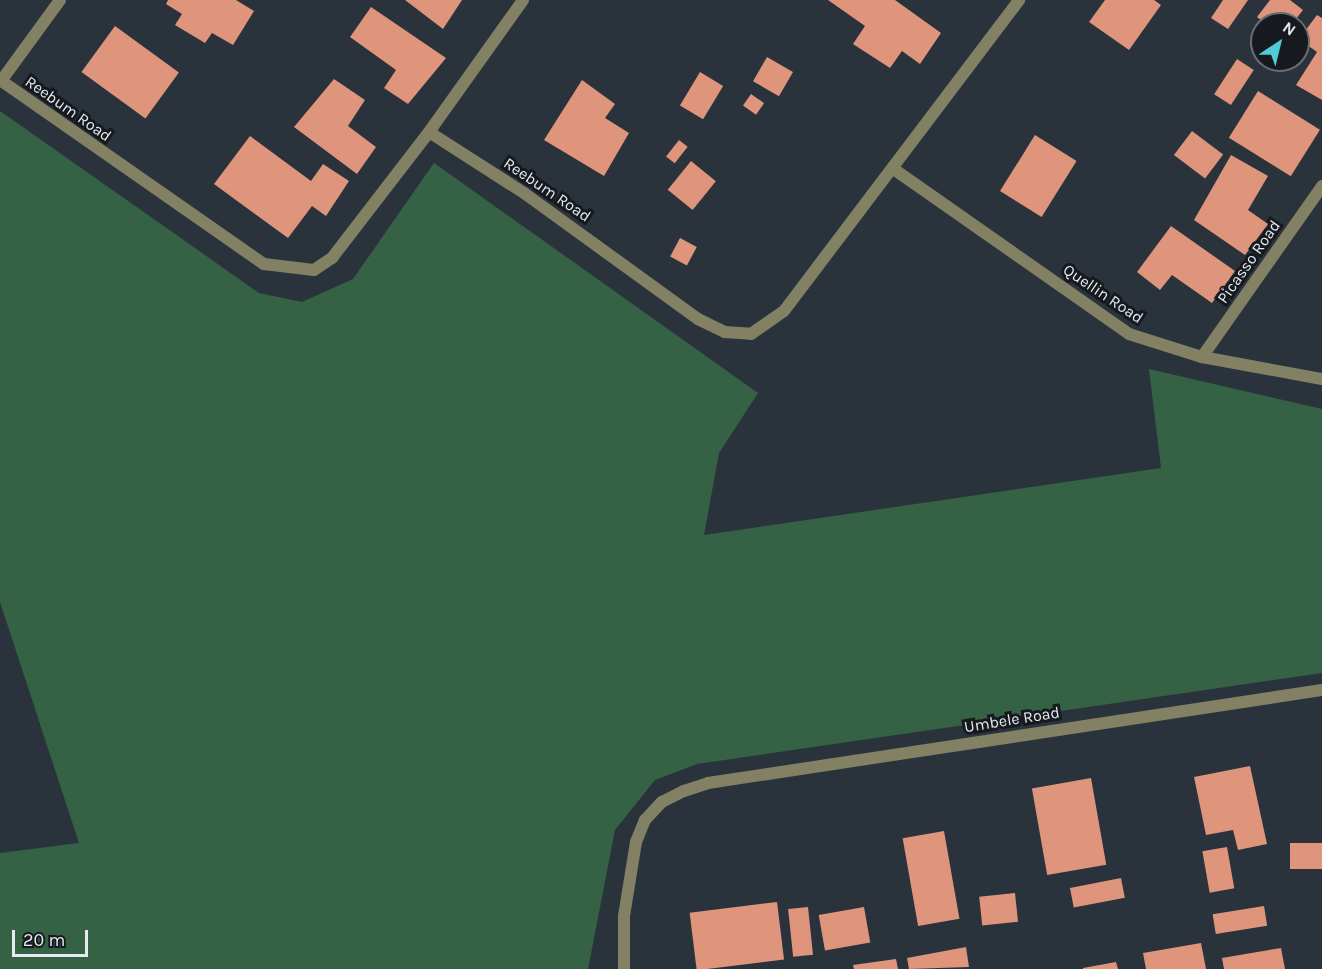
<!DOCTYPE html>
<style>
body{margin:0}
#map{position:relative;width:1322px;height:969px;overflow:hidden;background:#2a333c;font-family:Karla,sans-serif}
div>[style]{position:absolute}
[style*='--x']{left:calc(var(--x)*1px);top:calc(var(--y)*1px);width:calc(var(--w)*1px);rotate:calc(var(--a)*1deg)}
.green>*{inset:0;background:#356245}
.building>*{inset:0;background:#de957c;transform-origin:0 0}
.street>*{height:12px;margin:-6px;padding:0 6px;transform-origin:6px;border-radius:6px;background:#828164}
span{translate:-50% -50%;white-space:nowrap;text-align:center;line-height:1.15;-webkit-text-stroke:6px #161a1e;paint-order:stroke}
.street-label{font-size:16px;color:#e5eaf1}
.north{position:absolute;left:1250px;top:12px;width:60px;height:60px;box-sizing:border-box;background:#161a1e;border:2px solid #696d72;border-radius:50%;rotate:35deg;font-size:16px;font-weight:700;line-height:24px;text-align:center;color:#e5eaf1}
.north::after{content:'';display:block;margin:auto;width:21px;height:27px;background:#52cbd9;clip-path:polygon(50% 0,100% 100%,50% 72%,0 100%)}
.scale{position:absolute;left:12px;top:930px;width:76px;height:27px;box-sizing:border-box;border:3px solid #e5eaf1;border-top:0;padding-left:8px;font-size:18px;line-height:21px;white-space:nowrap;color:#e5eaf1;-webkit-text-stroke:4px #161a1e;paint-order:stroke}
</style>
<div id="map">
<div class="green">
<i style="clip-path:polygon(0 111px,259px 293px,302px 302px,353px 279px,434px 163px,758px 393px,719px 453px,704px 535px,1161px 468px,1149px 369px,1322px 409px,1322px 673px,697px 764px,655px 780px,615px 830px,588px 969px,0 969px,0 853px,79px 843px,0 602px)"></i>
</div>
<div class="building">
<i style="clip-path:polygon(168px 0,236px 0,254px 11px,233px 45px,212px 33px,205px 43px,175px 25px,182px 14px,166px 4px)"></i>
<i style="clip-path:polygon(405px 0,462px 0,443px 29px)"></i>
<i style="clip-path:polygon(828px 0,895px 0,941px 33px,920px 64px,902px 51px,890px 68px,853px 44px,865px 26px)"></i>
<i style="clip-path:polygon(1105px 0,1154px 0,1161px 5px,1129px 50px,1089px 22px)"></i>
<i style="clip-path:polygon(1223px 0,1248px 0,1228px 29px,1211px 18px)"></i>
<i style="clip-path:polygon(1270px 0,1290px 0,1303px 10px,1292px 24px,1266px 24px,1257px 17px)"></i>
<i style="clip-path:polygon(371px 7px,446px 58px,408px 104px,384px 88px,396px 70px,350px 37px)"></i>
<i style="clip-path:polygon(1317px 15px,1322px 18px,1322px 100px,1296px 85px,1317px 52px,1299px 39px)"></i>
<i style="left:115px;top:26px;width:79px;height:57px;rotate:36deg"></i>
<i style="left:767px;top:57px;width:30px;height:28px;rotate:30deg"></i>
<i style="left:1237px;top:59px;width:20px;height:42px;rotate:33deg"></i>
<i style="left:700px;top:72px;width:27px;height:39px;rotate:31deg"></i>
<i style="clip-path:polygon(334px 79px,365px 100px,348px 126px,376px 147px,357px 174px,294px 127px)"></i>
<i style="clip-path:polygon(582px 80px,615px 104px,605px 118px,629px 133px,604px 176px,544px 140px)"></i>
<i style="left:1258px;top:91px;width:73px;height:55px;rotate:32deg"></i>
<i style="left:751px;top:94px;width:16px;height:14px;rotate:35deg"></i>
<i style="left:1192px;top:131px;width:39px;height:30px;rotate:37deg"></i>
<i style="left:1035px;top:135px;width:49px;height:66px;rotate:32deg"></i>
<i style="clip-path:polygon(250px 136px,311px 181px,323px 164px,349px 181px,326px 216px,312px 206px,288px 238px,214px 184px)"></i>
<i style="left:679px;top:140px;width:11px;height:21px;rotate:38deg"></i>
<i style="clip-path:polygon(1231px 155px,1268px 176px,1248px 210px,1268px 224px,1245px 255px,1194px 220px)"></i>
<i style="left:691px;top:161px;width:32px;height:37px;rotate:39deg"></i>
<i style="clip-path:polygon(1171px 226px,1235px 271px,1212px 303px,1172px 275px,1160px 290px,1137px 272px)"></i>
<i style="left:680px;top:238px;width:19px;height:21px;rotate:28deg"></i>
<i style="clip-path:polygon(1250px 766px,1267px 844px,1238px 850px,1233px 830px,1206px 835px,1194px 777px)"></i>
<i style="left:1091px;top:778px;width:88px;height:60px;rotate:80deg"></i>
<i style="left:944px;top:831px;width:89px;height:42px;rotate:80deg"></i>
<i style="left:1322px;top:843px;width:26px;height:32px;rotate:90deg"></i>
<i style="left:1227px;top:847px;width:42px;height:25px;rotate:80deg"></i>
<i style="left:1121px;top:878px;width:20px;height:52px;rotate:79deg"></i>
<i style="left:1015px;top:893px;width:29px;height:36px;rotate:84deg"></i>
<i style="left:777px;top:902px;width:58px;height:88px;rotate:83deg"></i>
<i style="left:1264px;top:906px;width:20px;height:52px;rotate:81deg"></i>
<i style="left:808px;top:907px;width:48px;height:20px;rotate:84deg"></i>
<i style="left:864px;top:907px;width:36px;height:46px;rotate:80deg"></i>
<i style="clip-path:polygon(1201px 943px,1206px 969px,1146px 969px,1143px 953px)"></i>
<i style="clip-path:polygon(966px 947px,969px 967px,909px 969px,907px 958px)"></i>
<i style="clip-path:polygon(1281px 948px,1285px 969px,1224px 969px,1222px 958px)"></i>
<i style="clip-path:polygon(896px 959px,898px 969px,854px 969px,853px 965px)"></i>
<i style="clip-path:polygon(1116px 962px,1118px 969px,1083px 969px,1083px 968px)"></i>
</div>
<div class="street">
<i style="--x:0;--y:80;--w:322;--a:34.9"></i>
<i style="--x:264;--y:264;--w:50;--a:6.8"></i>
<i style="--x:314;--y:270;--w:22;--a:-34"></i>
<i style="--x:332;--y:258;--w:159;--a:-52.4"></i>
<i style="--x:429;--y:132;--w:113;--a:32.7"></i>
<i style="--x:524;--y:193;--w:215;--a:35.9"></i>
<i style="--x:698;--y:319;--w:30;--a:26"></i>
<i style="--x:725;--y:332;--w:26;--a:4"></i>
<i style="--x:751;--y:334;--w:40;--a:-34.9"></i>
<i style="--x:784;--y:311;--w:390;--a:-52.9"></i>
<i style="--x:1;--y:81;--w:100;--a:-53.9"></i>
<i style="--x:429;--y:132;--w:162;--a:-54.5"></i>
<i style="--x:895;--y:170;--w:286;--a:35"></i>
<i style="--x:1129;--y:334;--w:77;--a:17.5"></i>
<i style="--x:1202;--y:357;--w:122;--a:10.4"></i>
<i style="--x:1202;--y:357;--w:209;--a:-54.9"></i>
<i style="--x:624;--y:969;--w:53;--a:-90"></i>
<i style="--x:624;--y:916;--w:75;--a:-80.8"></i>
<i style="--x:636;--y:842;--w:24;--a:-68"></i>
<i style="--x:645;--y:820;--w:25;--a:-47"></i>
<i style="--x:662;--y:802;--w:25;--a:-27"></i>
<i style="--x:684;--y:791;--w:25;--a:-18"></i>
<i style="--x:708;--y:783;--w:621;--a:-8.61"></i>
</div>
<div class="street-label">
<span style="left:68px;top:109px;rotate:35deg">Reebum Road</span>
<span style="left:547px;top:190px;rotate:34deg">Reebum Road</span>
<span style="left:1249px;top:262px;rotate:-55deg">Picasso Road</span>
<span style="left:1103px;top:294px;rotate:34deg">Quellin Road</span>
<span style="left:1012px;top:720px;rotate:-9deg">Umbele Road</span>
</div>
<div class="north">N</div>
<div class="scale">20 m</div>
</div>
